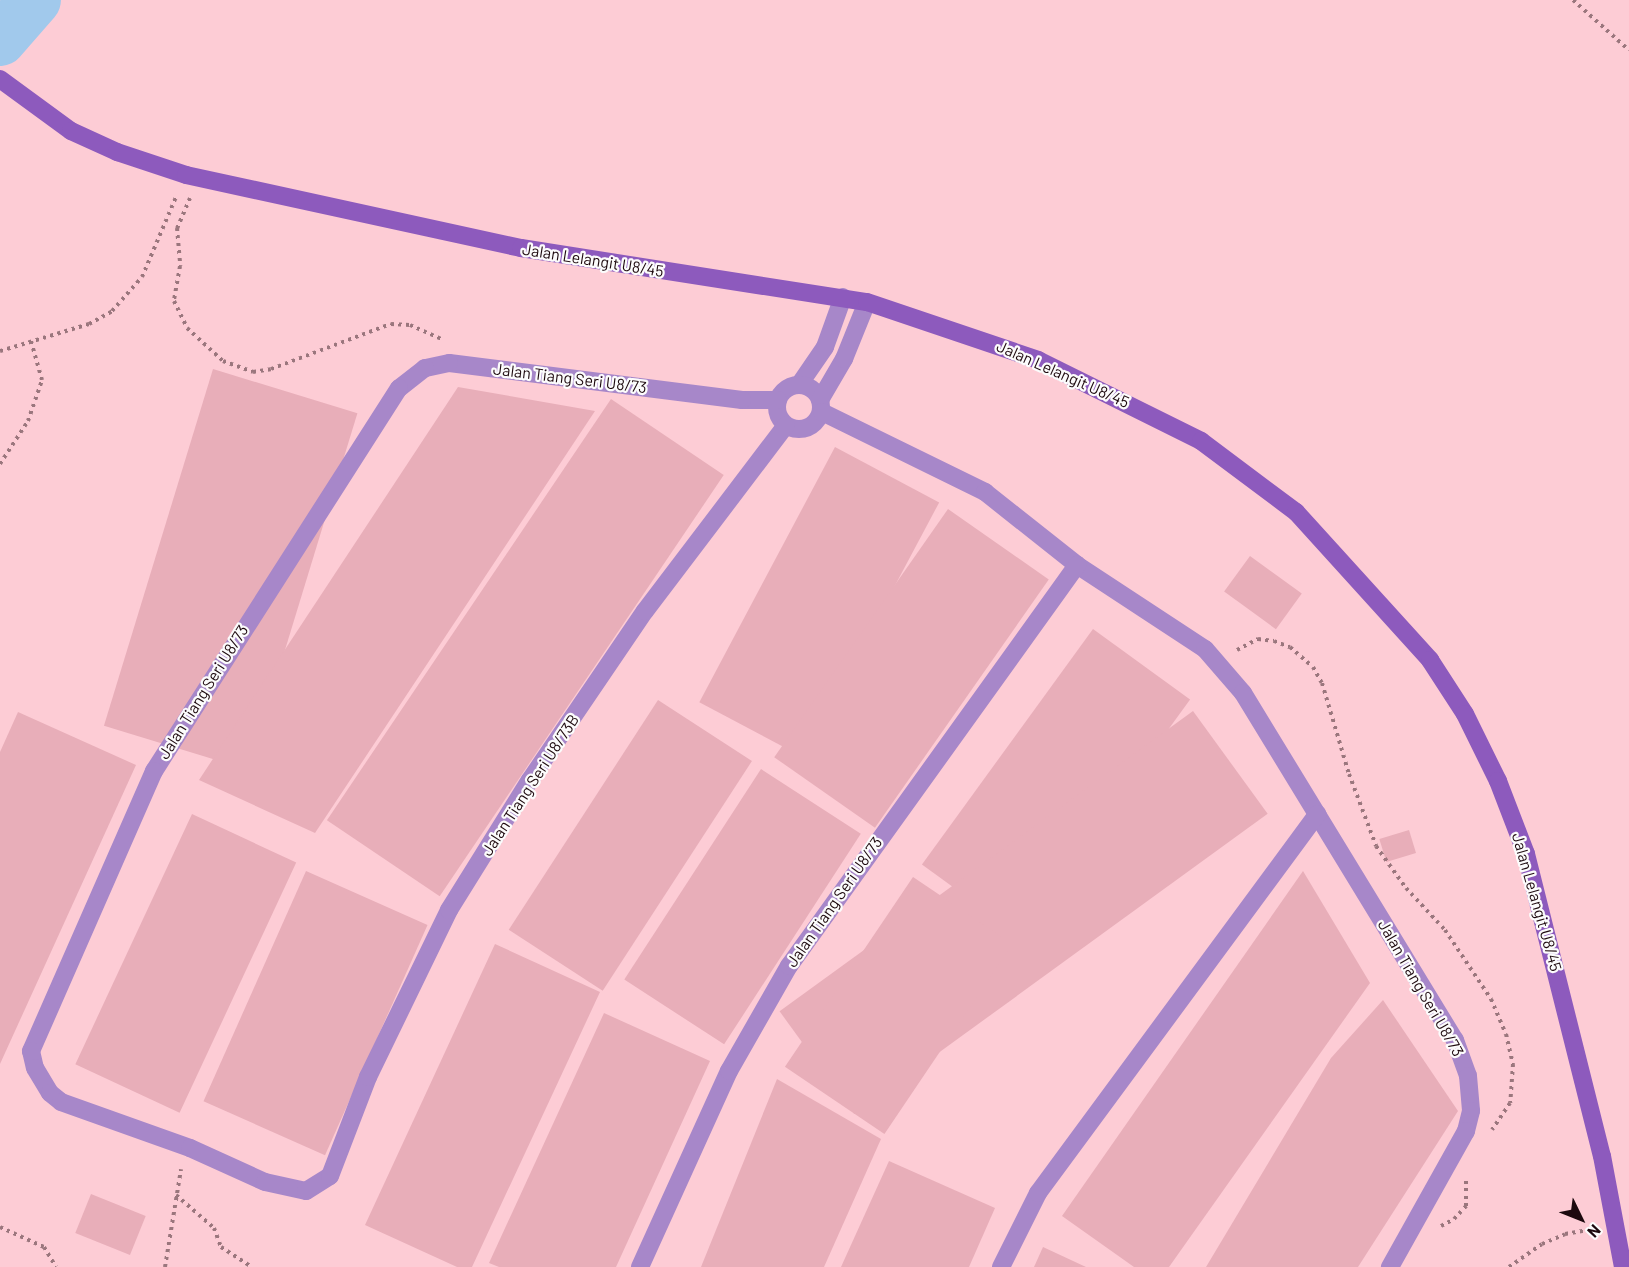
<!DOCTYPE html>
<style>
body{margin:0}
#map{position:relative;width:1629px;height:1267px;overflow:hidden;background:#fdccd5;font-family:Barlow,sans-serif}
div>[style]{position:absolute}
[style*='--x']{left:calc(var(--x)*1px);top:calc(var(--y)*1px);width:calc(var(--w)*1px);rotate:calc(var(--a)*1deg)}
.river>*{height:52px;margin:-26px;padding:0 26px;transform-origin:26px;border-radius:26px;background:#a1c9ec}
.building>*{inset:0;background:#e8aeb9;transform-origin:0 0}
.path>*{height:4px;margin-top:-2px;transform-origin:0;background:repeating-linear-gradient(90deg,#9a767d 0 3px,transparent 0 7.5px)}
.street>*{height:18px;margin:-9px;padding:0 9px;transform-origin:9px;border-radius:9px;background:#a787c9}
.street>.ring{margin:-9px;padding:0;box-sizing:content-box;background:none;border:18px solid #a787c9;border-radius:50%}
.secondary>*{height:18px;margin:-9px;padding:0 9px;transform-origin:9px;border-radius:9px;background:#8d5abd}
span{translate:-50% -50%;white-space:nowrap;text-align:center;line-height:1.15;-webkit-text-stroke:4.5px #fcfcfc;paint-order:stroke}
.street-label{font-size:16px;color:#1d090e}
.north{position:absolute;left:1551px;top:1189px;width:60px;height:60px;-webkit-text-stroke:4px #fcfcfc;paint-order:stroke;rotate:133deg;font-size:16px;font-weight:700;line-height:24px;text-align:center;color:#1d090e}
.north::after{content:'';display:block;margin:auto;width:21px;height:27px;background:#1d090e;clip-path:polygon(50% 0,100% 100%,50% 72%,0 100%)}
</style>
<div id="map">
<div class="river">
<i style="--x:0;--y:40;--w:53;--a:-48.8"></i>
</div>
<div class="building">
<i style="left:213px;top:369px;width:151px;height:373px;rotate:17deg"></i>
<i style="clip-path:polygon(458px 387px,595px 411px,315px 833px,199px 780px)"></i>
<i style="left:611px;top:399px;width:136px;height:508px;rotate:34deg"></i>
<i style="left:835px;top:447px;width:118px;height:289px;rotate:28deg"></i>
<i style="left:948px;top:509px;width:123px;height:303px;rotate:35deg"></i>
<i style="left:1250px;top:556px;width:64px;height:44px;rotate:36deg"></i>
<i style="left:1093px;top:629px;width:120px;height:291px;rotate:36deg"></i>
<i style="left:658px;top:700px;width:112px;height:274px;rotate:33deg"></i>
<i style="left:1193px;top:711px;width:127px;height:511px;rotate:54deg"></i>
<i style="clip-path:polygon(18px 712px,136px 765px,0 1064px,0 752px)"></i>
<i style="left:761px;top:769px;width:119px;height:251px;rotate:33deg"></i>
<i style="left:192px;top:814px;width:115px;height:276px;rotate:25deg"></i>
<i style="left:1409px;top:830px;width:24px;height:31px;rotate:73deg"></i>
<i style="left:306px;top:871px;width:133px;height:252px;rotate:24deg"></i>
<i style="clip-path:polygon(1303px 871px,1370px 983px,1169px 1267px,1134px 1267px,1062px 1216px)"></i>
<i style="left:913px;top:877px;width:120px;height:229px;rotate:34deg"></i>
<i style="clip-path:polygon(495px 944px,600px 992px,472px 1267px,457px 1267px,365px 1225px)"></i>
<i style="clip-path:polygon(1383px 1000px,1458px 1111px,1358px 1267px,1206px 1267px,1331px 1058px)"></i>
<i style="clip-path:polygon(604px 1013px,710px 1061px,616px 1267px,499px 1267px,489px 1263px)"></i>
<i style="clip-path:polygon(777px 1079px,881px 1139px,824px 1267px,701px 1267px)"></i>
<i style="clip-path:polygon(889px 1161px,995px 1208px,969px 1267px,841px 1267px)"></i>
<i style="left:91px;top:1194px;width:59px;height:42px;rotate:22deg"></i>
<i style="clip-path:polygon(1043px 1247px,1086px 1267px,1034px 1267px)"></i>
</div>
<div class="path">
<i style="--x:1573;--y:0;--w:75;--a:41.8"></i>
<i style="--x:190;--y:198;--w:33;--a:113"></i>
<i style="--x:177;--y:228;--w:38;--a:85"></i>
<i style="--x:180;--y:266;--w:36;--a:100"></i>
<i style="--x:174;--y:301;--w:30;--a:64"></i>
<i style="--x:187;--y:328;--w:49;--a:42.5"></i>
<i style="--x:223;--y:361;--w:32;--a:20"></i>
<i style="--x:253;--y:372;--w:18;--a:-9"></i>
<i style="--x:271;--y:369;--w:128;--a:-20.6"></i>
<i style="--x:391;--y:324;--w:19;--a:3"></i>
<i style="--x:410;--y:325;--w:35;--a:24"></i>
<i style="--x:0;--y:351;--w:93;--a:-16.9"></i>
<i style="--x:89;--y:324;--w:26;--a:-29"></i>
<i style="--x:112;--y:311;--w:45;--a:-48.6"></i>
<i style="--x:142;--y:277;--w:87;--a:-67"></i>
<i style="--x:0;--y:464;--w:51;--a:-56.9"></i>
<i style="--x:28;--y:421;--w:43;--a:-71.1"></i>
<i style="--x:42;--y:380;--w:41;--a:-105.8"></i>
<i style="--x:1237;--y:650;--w:24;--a:-28"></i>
<i style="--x:1258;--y:639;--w:16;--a:7"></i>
<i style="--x:1274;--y:641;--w:17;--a:21"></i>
<i style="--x:1290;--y:647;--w:30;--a:41"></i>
<i style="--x:1313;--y:667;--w:18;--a:61"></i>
<i style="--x:1322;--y:683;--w:95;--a:73.5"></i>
<i style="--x:1349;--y:774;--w:77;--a:69.4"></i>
<i style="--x:1376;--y:846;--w:52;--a:54.5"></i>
<i style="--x:1406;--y:888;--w:57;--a:47.1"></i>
<i style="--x:1445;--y:930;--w:83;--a:56.3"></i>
<i style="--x:1491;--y:999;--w:38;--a:67"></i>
<i style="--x:1506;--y:1034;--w:31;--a:77"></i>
<i style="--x:1513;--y:1064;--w:39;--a:94"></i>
<i style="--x:1510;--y:1103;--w:32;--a:124"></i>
<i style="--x:176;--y:1195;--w:50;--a:41"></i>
<i style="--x:214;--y:1228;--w:20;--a:70"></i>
<i style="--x:221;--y:1247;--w:37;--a:33"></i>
<i style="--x:1441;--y:1226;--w:15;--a:-28"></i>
<i style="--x:1454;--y:1219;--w:18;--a:-47"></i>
<i style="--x:1466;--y:1206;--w:25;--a:-90"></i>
<i style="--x:0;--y:1227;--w:48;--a:24.4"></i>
<i style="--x:44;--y:1247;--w:23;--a:59"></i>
<i style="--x:165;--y:1267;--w:99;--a:-80.7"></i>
<i style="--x:1509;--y:1267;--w:40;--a:-34.9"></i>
<i style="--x:1542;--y:1244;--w:25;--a:-23"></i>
<i style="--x:1565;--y:1234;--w:29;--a:-10"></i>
</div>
<div class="street">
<i style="--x:799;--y:385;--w:46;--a:-55.6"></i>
<i style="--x:825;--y:347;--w:53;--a:-70.2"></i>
<i class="ring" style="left:777px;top:385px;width:26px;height:26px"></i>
<i style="--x:778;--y:400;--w:36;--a:180"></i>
<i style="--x:742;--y:400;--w:295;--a:-172.8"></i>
<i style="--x:449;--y:363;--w:25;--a:168"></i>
<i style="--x:425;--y:368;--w:33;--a:142"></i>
<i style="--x:399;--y:388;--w:455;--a:122.6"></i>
<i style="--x:154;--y:771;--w:306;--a:113.7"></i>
<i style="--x:31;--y:1051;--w:17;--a:77"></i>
<i style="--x:35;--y:1068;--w:29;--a:59"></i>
<i style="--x:50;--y:1093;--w:14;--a:39"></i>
<i style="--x:61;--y:1102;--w:137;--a:19.6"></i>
<i style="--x:190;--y:1148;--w:82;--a:24.4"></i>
<i style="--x:265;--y:1182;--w:42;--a:12.4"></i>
<i style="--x:306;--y:1191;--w:28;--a:-32"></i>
<i style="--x:330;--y:1176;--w:106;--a:-69"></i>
<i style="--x:368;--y:1077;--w:186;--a:-64.1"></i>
<i style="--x:449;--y:910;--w:153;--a:-58.1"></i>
<i style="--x:530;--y:780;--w:204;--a:-55.8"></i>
<i style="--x:645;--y:611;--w:233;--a:-52.8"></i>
<i style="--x:820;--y:400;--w:48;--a:-59.7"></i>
<i style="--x:844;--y:359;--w:61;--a:-68"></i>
<i style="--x:822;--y:412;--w:182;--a:26.1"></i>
<i style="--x:985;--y:492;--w:117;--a:38.4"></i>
<i style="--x:1077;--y:565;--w:153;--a:33.3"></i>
<i style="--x:1205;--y:649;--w:58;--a:49.2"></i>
<i style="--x:1243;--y:693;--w:407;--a:58.6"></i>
<i style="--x:1455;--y:1040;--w:38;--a:70"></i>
<i style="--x:1468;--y:1076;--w:35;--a:85"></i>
<i style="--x:1471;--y:1111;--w:21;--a:104"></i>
<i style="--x:1466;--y:1131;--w:156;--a:119.2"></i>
<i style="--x:640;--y:1267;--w:215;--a:-65.6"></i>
<i style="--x:729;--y:1071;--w:121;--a:-60.3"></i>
<i style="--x:789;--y:966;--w:494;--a:-54.3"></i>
<i style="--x:1001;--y:1267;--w:83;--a:-63.4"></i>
<i style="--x:1038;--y:1193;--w:471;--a:-53.6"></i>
</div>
<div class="secondary">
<i style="--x:0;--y:79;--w:88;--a:36.2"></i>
<i style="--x:71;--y:131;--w:51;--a:24.5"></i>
<i style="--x:117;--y:152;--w:73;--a:18.4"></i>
<i style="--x:186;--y:175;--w:343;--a:12.3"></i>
<i style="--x:521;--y:248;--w:350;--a:8.9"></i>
<i style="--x:867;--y:302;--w:181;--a:18.7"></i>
<i style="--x:1038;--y:360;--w:182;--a:26.4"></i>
<i style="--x:1201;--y:441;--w:119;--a:36.8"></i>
<i style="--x:1296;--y:512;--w:200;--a:47.8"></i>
<i style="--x:1430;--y:660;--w:64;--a:57.1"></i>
<i style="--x:1465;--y:714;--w:75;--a:63.8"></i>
<i style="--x:1498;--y:781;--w:78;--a:69"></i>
<i style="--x:1526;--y:854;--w:311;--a:75.9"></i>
<i style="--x:1602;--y:1156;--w:113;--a:79.3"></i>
</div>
<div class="street-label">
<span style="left:593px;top:260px;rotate:9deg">Jalan Lelangit U8/45</span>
<span style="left:1063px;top:374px;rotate:24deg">Jalan Lelangit U8/45</span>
<span style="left:570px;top:378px;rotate:7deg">Jalan Tiang Seri U8/73</span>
<span style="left:203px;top:692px;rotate:-58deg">Jalan Tiang Seri U8/73</span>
<span style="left:530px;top:785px;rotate:-57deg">Jalan Tiang Seri U8/73B</span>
<span style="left:834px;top:902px;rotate:-55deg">Jalan Tiang Seri U8/73</span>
<span style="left:1537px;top:902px;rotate:74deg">Jalan Lelangit U8/45</span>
<span style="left:1421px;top:988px;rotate:60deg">Jalan Tiang Seri U8/73</span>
</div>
<div class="north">N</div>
</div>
